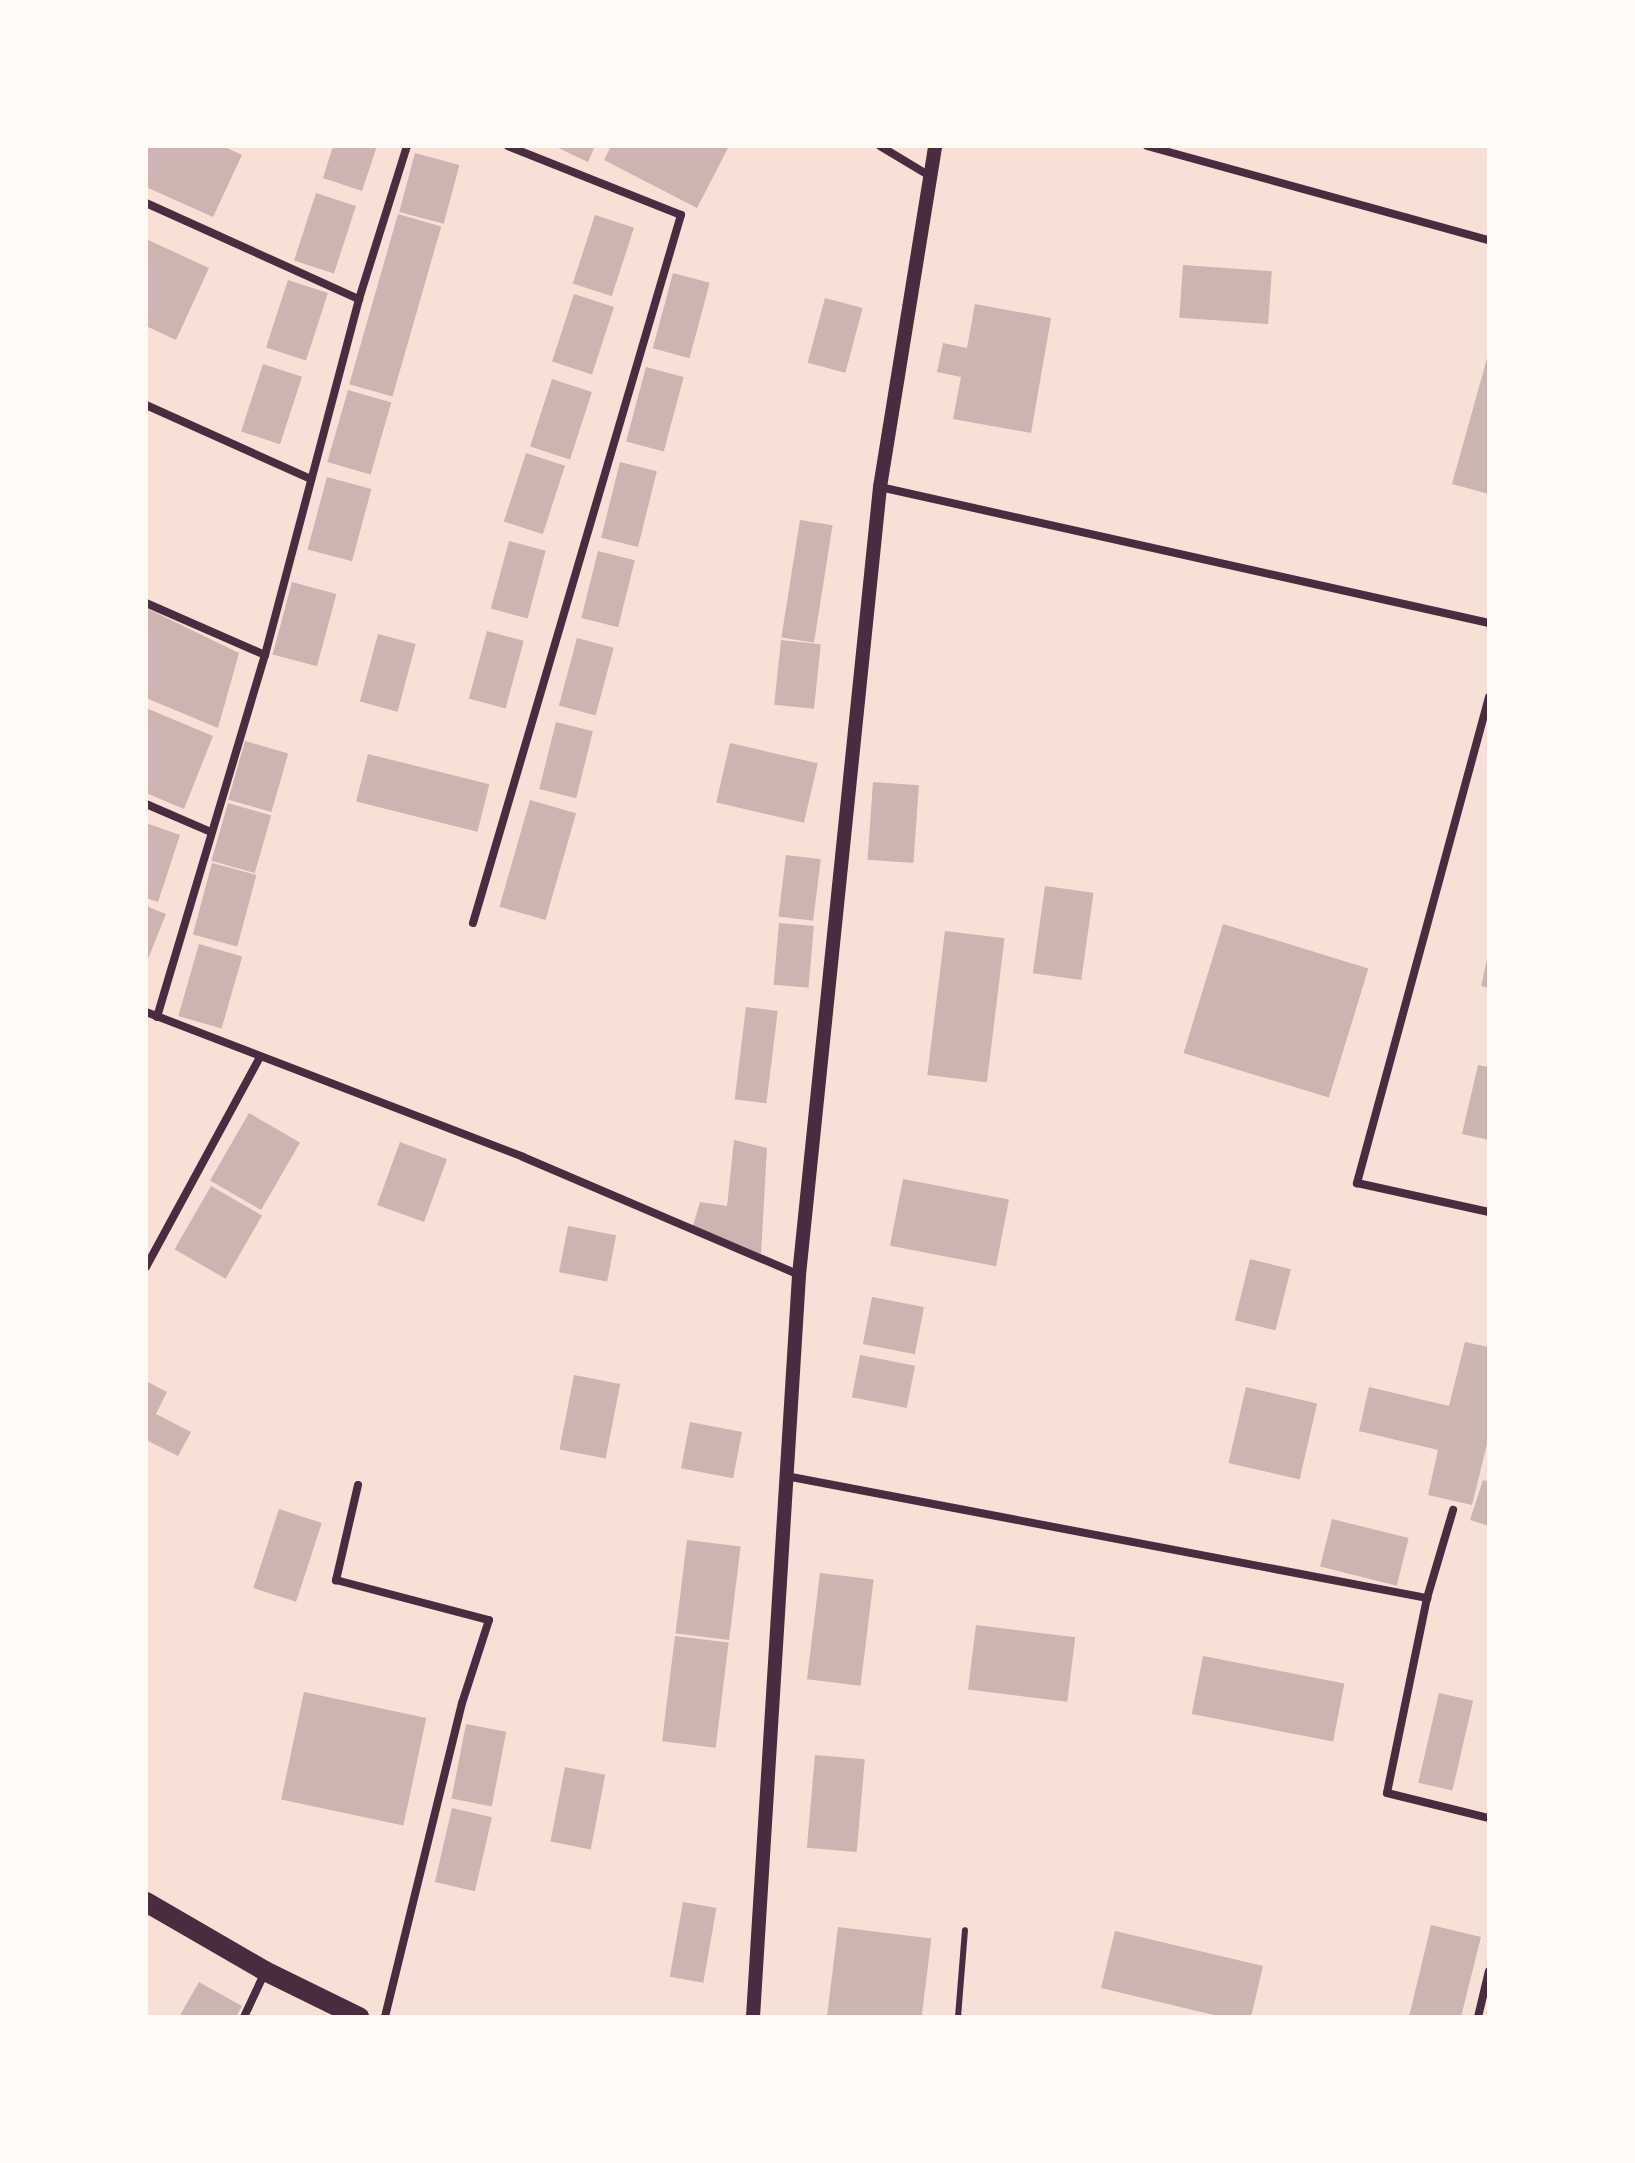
<!DOCTYPE html>
<style>
body{margin:0}
#map{position:relative;width:1635px;height:2163px;overflow:hidden;background:#f7e1d7;font-family:Bitter,serif}
div>[style]{position:absolute}
[style*='--x']{left:calc(var(--x)*1px);top:calc(var(--y)*1px);width:calc(var(--w)*1px);rotate:calc(var(--a)*1deg)}
.building>*{inset:0;background:#ccb4b1;transform-origin:0 0}
.service>*{height:6px;margin:-3px;padding:0 3px;transform-origin:3px;border-radius:3px;background:#4a2c40}
.minor>*{height:8px;margin:-4px;padding:0 4px;transform-origin:4px;border-radius:4px;background:#4a2c40}
.tertiary>*{height:14px;margin:-7px;padding:0 7px;transform-origin:7px;border-radius:7px;background:#4a2c40}
.primary>*{height:20px;margin:-10px;padding:0 10px;transform-origin:10px;border-radius:10px;background:#4a2c40}
span{translate:-50% -50%;white-space:nowrap;text-align:center;line-height:1.15;-webkit-text-stroke:6px #fffaf5;paint-order:stroke}
.frame{position:absolute;inset:0;border:148px solid #fffaf5;pointer-events:none}
</style>
<div id="map">
<div class="building">
<i style="clip-path:polygon(146px 146px,223px 146px,242px 155px,213px 217px,146px 187px)"></i>
<i style="clip-path:polygon(333px 146px,377px 146px,362px 191px,323px 178px)"></i>
<i style="clip-path:polygon(554px 146px,595px 146px,588px 162px)"></i>
<i style="clip-path:polygon(611px 146px,729px 146px,697px 208px,604px 160px)"></i>
<i style="left:415px;top:153px;width:46px;height:61px;rotate:15deg"></i>
<i style="left:316px;top:193px;width:42px;height:71px;rotate:18deg"></i>
<i style="left:398px;top:214px;width:45px;height:177px;rotate:16deg"></i>
<i style="left:595px;top:215px;width:41px;height:72px;rotate:18deg"></i>
<i style="clip-path:polygon(146px 239px,209px 268px,176px 340px,146px 326px)"></i>
<i style="left:1183px;top:265px;width:89px;height:53px;rotate:4deg"></i>
<i style="left:673px;top:273px;width:38px;height:78px;rotate:15deg"></i>
<i style="left:288px;top:280px;width:42px;height:71px;rotate:18deg"></i>
<i style="left:574px;top:294px;width:42px;height:71px;rotate:18deg"></i>
<i style="left:825px;top:298px;width:39px;height:67px;rotate:15deg"></i>
<i style="clip-path:polygon(975px 304px,1051px 318px,1031px 433px,953px 419px,961px 377px,937px 372px,943px 343px,967px 348px)"></i>
<i style="clip-path:polygon(1489px 351px,1489px 494px,1452px 484px)"></i>
<i style="left:263px;top:364px;width:41px;height:71px;rotate:18deg"></i>
<i style="left:646px;top:367px;width:39px;height:77px;rotate:15deg"></i>
<i style="left:552px;top:379px;width:42px;height:71px;rotate:18deg"></i>
<i style="left:348px;top:390px;width:45px;height:75px;rotate:16deg"></i>
<i style="left:526px;top:453px;width:41px;height:72px;rotate:18deg"></i>
<i style="left:620px;top:462px;width:38px;height:78px;rotate:14deg"></i>
<i style="left:327px;top:477px;width:46px;height:75px;rotate:15deg"></i>
<i style="left:800px;top:520px;width:33px;height:119px;rotate:9deg"></i>
<i style="left:509px;top:541px;width:38px;height:70px;rotate:15deg"></i>
<i style="left:598px;top:551px;width:38px;height:69px;rotate:14deg"></i>
<i style="left:292px;top:582px;width:46px;height:75px;rotate:15deg"></i>
<i style="clip-path:polygon(146px 608px,239px 653px,218px 728px,146px 698px)"></i>
<i style="left:487px;top:631px;width:38px;height:70px;rotate:15deg"></i>
<i style="left:378px;top:634px;width:39px;height:70px;rotate:15deg"></i>
<i style="left:577px;top:638px;width:38px;height:70px;rotate:15deg"></i>
<i style="left:781px;top:640px;width:40px;height:65px;rotate:6deg"></i>
<i style="clip-path:polygon(146px 708px,213px 736px,184px 809px,146px 793px)"></i>
<i style="left:556px;top:722px;width:38px;height:69px;rotate:14deg"></i>
<i style="left:245px;top:741px;width:45px;height:61px;rotate:16deg"></i>
<i style="left:730px;top:743px;width:90px;height:61px;rotate:13deg"></i>
<i style="left:368px;top:754px;width:125px;height:49px;rotate:14deg"></i>
<i style="left:873px;top:782px;width:46px;height:78px;rotate:4deg"></i>
<i style="left:530px;top:800px;width:48px;height:111px;rotate:16deg"></i>
<i style="left:228px;top:803px;width:45px;height:60px;rotate:16deg"></i>
<i style="clip-path:polygon(146px 823px,180px 835px,158px 902px,146px 898px)"></i>
<i style="left:786px;top:855px;width:35px;height:62px;rotate:7deg"></i>
<i style="left:212px;top:863px;width:46px;height:74px;rotate:15deg"></i>
<i style="left:1045px;top:886px;width:49px;height:88px;rotate:8deg"></i>
<i style="clip-path:polygon(146px 906px,166px 914px,146px 964px)"></i>
<i style="left:779px;top:923px;width:35px;height:62px;rotate:5deg"></i>
<i style="left:1223px;top:924px;width:152px;height:135px;rotate:17deg"></i>
<i style="left:945px;top:931px;width:60px;height:145px;rotate:7deg"></i>
<i style="left:199px;top:944px;width:45px;height:75px;rotate:16deg"></i>
<i style="clip-path:polygon(1488px 954px,1489px 955px,1489px 988px,1481px 986px)"></i>
<i style="left:746px;top:1007px;width:32px;height:93px;rotate:7deg"></i>
<i style="clip-path:polygon(1478px 1065px,1489px 1067px,1489px 1140px,1462px 1134px)"></i>
<i style="left:249px;top:1113px;width:59px;height:78px;rotate:30deg"></i>
<i style="clip-path:polygon(734px 1140px,767px 1148px,761px 1255px,693px 1226px,700px 1202px,727px 1206px)"></i>
<i style="left:400px;top:1142px;width:50px;height:67px;rotate:20deg"></i>
<i style="left:903px;top:1179px;width:108px;height:68px;rotate:11deg"></i>
<i style="left:211px;top:1186px;width:59px;height:73px;rotate:30deg"></i>
<i style="left:568px;top:1226px;width:49px;height:47px;rotate:11deg"></i>
<i style="left:1250px;top:1259px;width:42px;height:63px;rotate:14deg"></i>
<i style="left:872px;top:1297px;width:53px;height:48px;rotate:11deg"></i>
<i style="clip-path:polygon(1465px 1342px,1489px 1347px,1489px 1436px,1472px 1505px,1428px 1495px,1438px 1450px,1359px 1431px,1369px 1387px,1449px 1406px)"></i>
<i style="left:860px;top:1355px;width:56px;height:43px;rotate:11deg"></i>
<i style="left:574px;top:1375px;width:47px;height:76px;rotate:11deg"></i>
<i style="clip-path:polygon(146px 1381px,167px 1392px,156px 1414px,191px 1432px,178px 1456px,146px 1440px)"></i>
<i style="left:1246px;top:1387px;width:73px;height:78px;rotate:13deg"></i>
<i style="left:690px;top:1422px;width:53px;height:47px;rotate:11deg"></i>
<i style="clip-path:polygon(1483px 1480px,1489px 1482px,1489px 1526px,1470px 1520px)"></i>
<i style="left:279px;top:1509px;width:45px;height:83px;rotate:18deg"></i>
<i style="left:1332px;top:1519px;width:79px;height:49px;rotate:14deg"></i>
<i style="left:687px;top:1540px;width:54px;height:94px;rotate:7deg"></i>
<i style="left:820px;top:1573px;width:54px;height:107px;rotate:7deg"></i>
<i style="left:976px;top:1625px;width:100px;height:65px;rotate:7deg"></i>
<i style="left:675px;top:1636px;width:54px;height:106px;rotate:7deg"></i>
<i style="left:1203px;top:1656px;width:144px;height:59px;rotate:11deg"></i>
<i style="left:304px;top:1692px;width:125px;height:110px;rotate:12deg"></i>
<i style="left:1439px;top:1693px;width:35px;height:92px;rotate:13deg"></i>
<i style="left:466px;top:1724px;width:41px;height:76px;rotate:11deg"></i>
<i style="left:815px;top:1755px;width:50px;height:93px;rotate:5deg"></i>
<i style="left:565px;top:1767px;width:41px;height:76px;rotate:11deg"></i>
<i style="left:452px;top:1808px;width:41px;height:76px;rotate:13deg"></i>
<i style="left:683px;top:1902px;width:34px;height:76px;rotate:10deg"></i>
<i style="clip-path:polygon(1431px 1925px,1481px 1937px,1461px 2017px,1409px 2017px)"></i>
<i style="left:838px;top:1927px;width:94px;height:91px;rotate:7deg"></i>
<i style="clip-path:polygon(1115px 1931px,1263px 1966px,1251px 2017px,1222px 2017px,1101px 1988px)"></i>
<i style="clip-path:polygon(199px 1982px,242px 2006px,236px 2017px,179px 2017px)"></i>
</div>
<div class="service">
<i style="--x:958;--y:2017;--w:87;--a:-85.4"></i>
</div>
<div class="minor">
<i style="--x:880;--y:146;--w:56;--a:31.1"></i>
<i style="--x:1147;--y:146;--w:355;--a:15.4"></i>
<i style="--x:146;--y:203;--w:234;--a:24.3"></i>
<i style="--x:146;--y:405;--w:181;--a:24.2"></i>
<i style="--x:880;--y:487;--w:624;--a:12.59"></i>
<i style="--x:146;--y:603;--w:130;--a:23.6"></i>
<i style="--x:1489;--y:697;--w:504;--a:105.2"></i>
<i style="--x:1357;--y:1183;--w:135;--a:12.4"></i>
<i style="--x:146;--y:804;--w:71;--a:23.3"></i>
<i style="--x:473;--y:923;--w:738;--a:-73.63"></i>
<i style="--x:681;--y:215;--w:186;--a:-158.3"></i>
<i style="--x:146;--y:1012;--w:404;--a:21"></i>
<i style="--x:523;--y:1157;--w:300;--a:23.1"></i>
<i style="--x:157;--y:1017;--w:378;--a:-73.4"></i>
<i style="--x:265;--y:655;--w:368;--a:-75.2"></i>
<i style="--x:359;--y:299;--w:160;--a:-72.6"></i>
<i style="--x:146;--y:1267;--w:239;--a:-61.5"></i>
<i style="--x:786;--y:1476;--w:653;--a:10.78"></i>
<i style="--x:1427;--y:1598;--w:92;--a:-73.5"></i>
<i style="--x:358;--y:1485;--w:98;--a:103"></i>
<i style="--x:336;--y:1580;--w:158;--a:14.7"></i>
<i style="--x:489;--y:1620;--w:87;--a:108"></i>
<i style="--x:462;--y:1703;--w:323;--a:103.8"></i>
<i style="--x:1427;--y:1598;--w:199;--a:101.6"></i>
<i style="--x:1387;--y:1793;--w:105;--a:13.8"></i>
<i style="--x:244;--y:2017;--w:50;--a:-65"></i>
<i style="--x:1478;--y:2017;--w:47;--a:-76.6"></i>
</div>
<div class="tertiary">
<i style="--x:753;--y:2017;--w:743;--a:-86.45"></i>
<i style="--x:799;--y:1275;--w:792;--a:-84.13"></i>
<i style="--x:880;--y:487;--w:345;--a:-80.8"></i>
</div>
<div class="primary">
<i style="--x:146;--y:1902;--w:138;--a:30.1"></i>
<i style="--x:265;--y:1971;--w:105;--a:26.1"></i>
</div>
<div class="frame"></div>
</div>
